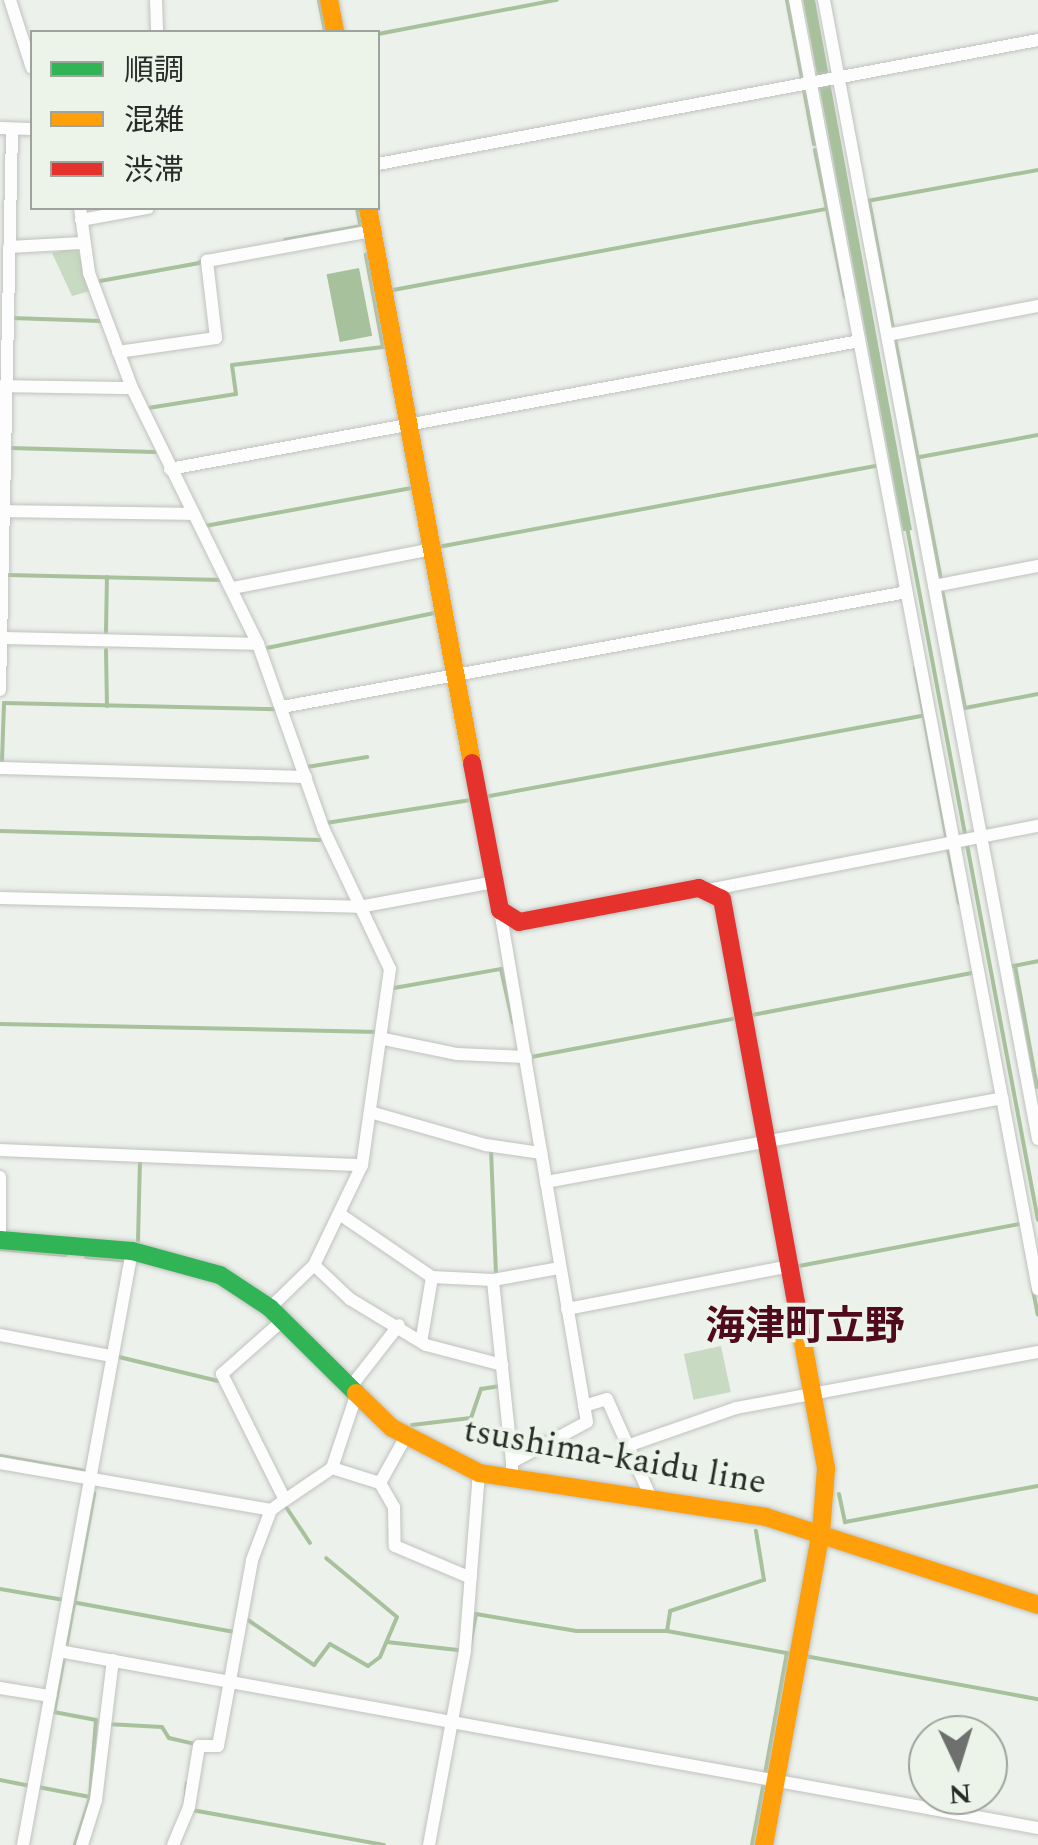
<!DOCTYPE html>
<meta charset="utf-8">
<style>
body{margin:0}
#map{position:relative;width:1038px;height:1845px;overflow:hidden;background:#edf1eb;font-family:Spectral,"Noto Sans JP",serif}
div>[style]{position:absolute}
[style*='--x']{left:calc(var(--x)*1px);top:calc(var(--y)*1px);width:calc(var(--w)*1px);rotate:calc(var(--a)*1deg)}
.green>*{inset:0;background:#c8dac1;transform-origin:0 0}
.water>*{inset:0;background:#a7c19c;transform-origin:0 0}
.stream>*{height:4px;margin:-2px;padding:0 2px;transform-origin:2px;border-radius:2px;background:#a7c19c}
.roads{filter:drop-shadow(0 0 2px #bfc2be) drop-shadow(0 0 2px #bfc2be)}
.street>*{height:12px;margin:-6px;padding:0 6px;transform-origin:6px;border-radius:6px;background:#fcfdfc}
.fast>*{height:18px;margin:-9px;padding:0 9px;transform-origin:9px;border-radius:9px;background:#30b455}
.slow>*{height:18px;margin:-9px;padding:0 9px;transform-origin:9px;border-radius:9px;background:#ff9f0a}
.jam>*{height:18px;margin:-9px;padding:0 9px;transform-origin:9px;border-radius:9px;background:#e5322d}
span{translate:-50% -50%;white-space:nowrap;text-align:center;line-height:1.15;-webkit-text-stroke:8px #ecf3e9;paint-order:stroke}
.street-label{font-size:35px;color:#282b27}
.quarter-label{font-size:40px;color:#4f0a1e;font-weight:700}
.legend{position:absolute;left:30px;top:30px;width:350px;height:180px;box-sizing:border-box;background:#ecf3e9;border:2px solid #9ea39b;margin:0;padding:12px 18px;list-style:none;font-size:30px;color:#282b27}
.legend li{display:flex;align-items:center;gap:20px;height:50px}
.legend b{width:50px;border:2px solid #9ea39b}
.north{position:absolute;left:908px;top:1715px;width:100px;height:100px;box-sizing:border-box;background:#ecf3e9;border:2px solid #9ea39b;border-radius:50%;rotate:176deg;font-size:28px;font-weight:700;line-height:40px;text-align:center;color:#282b27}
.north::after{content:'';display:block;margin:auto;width:35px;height:45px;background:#6d706c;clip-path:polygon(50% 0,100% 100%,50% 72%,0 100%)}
</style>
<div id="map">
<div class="green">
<i style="clip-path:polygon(77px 247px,90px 291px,72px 296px,52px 253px)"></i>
<i style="left:721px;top:1346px;width:47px;height:38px;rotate:78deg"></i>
</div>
<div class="water">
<i style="clip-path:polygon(803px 0,815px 0,912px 530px,903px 531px)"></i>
<i style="left:359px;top:268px;width:69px;height:33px;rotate:79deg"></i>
</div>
<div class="stream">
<i style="--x:319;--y:0;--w:33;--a:79"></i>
<i style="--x:787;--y:0;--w:79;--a:79.1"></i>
<i style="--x:378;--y:34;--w:182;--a:-10.8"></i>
<i style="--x:804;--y:90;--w:55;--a:79.5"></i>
<i style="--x:815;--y:150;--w:150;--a:78.5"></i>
<i style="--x:867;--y:201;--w:174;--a:-10.3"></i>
<i style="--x:869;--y:201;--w:130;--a:79.4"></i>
<i style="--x:357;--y:208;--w:16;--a:79"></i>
<i style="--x:285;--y:240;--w:77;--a:-10.4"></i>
<i style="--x:100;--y:281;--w:101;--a:-10.3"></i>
<i style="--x:199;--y:263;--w:11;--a:-41"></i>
<i style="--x:393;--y:290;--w:441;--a:-10.6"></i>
<i style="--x:11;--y:318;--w:90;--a:1.9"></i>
<i style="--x:895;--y:339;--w:245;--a:79.2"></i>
<i style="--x:148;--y:408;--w:89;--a:-9"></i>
<i style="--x:236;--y:394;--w:29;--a:-98"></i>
<i style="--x:232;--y:365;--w:152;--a:-6.8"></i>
<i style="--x:383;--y:347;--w:94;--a:-100.5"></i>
<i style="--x:10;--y:448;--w:145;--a:1.6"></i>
<i style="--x:920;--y:457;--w:120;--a:-10.6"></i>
<i style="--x:205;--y:526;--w:210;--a:-10.4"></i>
<i style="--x:907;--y:527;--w:705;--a:79.3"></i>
<i style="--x:438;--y:547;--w:446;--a:-10.5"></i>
<i style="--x:7;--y:575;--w:215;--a:1.3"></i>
<i style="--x:942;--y:590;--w:120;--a:79"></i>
<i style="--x:965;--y:708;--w:74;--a:-10.9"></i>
<i style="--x:106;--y:632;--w:55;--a:-89"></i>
<i style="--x:267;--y:648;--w:172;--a:-11.8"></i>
<i style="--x:106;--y:650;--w:56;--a:89"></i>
<i style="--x:915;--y:668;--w:170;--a:79.5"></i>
<i style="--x:2;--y:761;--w:58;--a:-88"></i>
<i style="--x:4;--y:703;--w:272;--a:1.3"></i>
<i style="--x:307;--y:767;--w:61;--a:-9.5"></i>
<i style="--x:484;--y:797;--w:446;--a:-10.5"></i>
<i style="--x:326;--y:823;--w:148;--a:-9"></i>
<i style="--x:0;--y:831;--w:320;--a:1.6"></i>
<i style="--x:948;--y:848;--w:56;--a:78.7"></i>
<i style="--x:1013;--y:966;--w:25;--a:-11"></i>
<i style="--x:1015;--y:966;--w:123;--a:79.7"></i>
<i style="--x:394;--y:988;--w:109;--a:-10.1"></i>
<i style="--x:501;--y:969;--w:55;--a:77.5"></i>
<i style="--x:752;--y:1015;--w:225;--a:-10.8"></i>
<i style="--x:0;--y:1024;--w:378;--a:1.2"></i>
<i style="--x:531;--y:1057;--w:211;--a:-10.7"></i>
<i style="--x:491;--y:1150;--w:125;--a:87.7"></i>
<i style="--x:138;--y:1241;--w:80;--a:-88.6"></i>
<i style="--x:0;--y:1249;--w:66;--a:5.2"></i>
<i style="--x:86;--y:1257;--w:38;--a:5"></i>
<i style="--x:799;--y:1266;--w:225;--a:-10.8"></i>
<i style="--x:1033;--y:1290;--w:25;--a:79"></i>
<i style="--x:119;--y:1357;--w:102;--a:13.6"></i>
<i style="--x:412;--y:1425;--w:59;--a:-6.8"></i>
<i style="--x:471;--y:1418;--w:31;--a:-71"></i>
<i style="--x:481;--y:1389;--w:18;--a:-9"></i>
<i style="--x:0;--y:1456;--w:86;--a:10"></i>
<i style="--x:839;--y:1494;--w:29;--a:78"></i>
<i style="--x:845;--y:1522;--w:196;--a:-10.6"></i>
<i style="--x:286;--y:1507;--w:43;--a:56.3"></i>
<i style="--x:0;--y:1589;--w:65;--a:9.8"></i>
<i style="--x:72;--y:1602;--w:165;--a:10.5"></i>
<i style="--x:248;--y:1620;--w:80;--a:34.3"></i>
<i style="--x:314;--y:1665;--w:26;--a:-53"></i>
<i style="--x:330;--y:1644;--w:44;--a:30.1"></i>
<i style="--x:368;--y:1666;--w:15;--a:-37"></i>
<i style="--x:380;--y:1657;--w:43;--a:-67"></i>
<i style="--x:397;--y:1617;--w:92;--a:-140.3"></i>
<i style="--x:667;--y:1631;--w:20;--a:-81"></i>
<i style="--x:670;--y:1611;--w:99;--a:-18.3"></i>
<i style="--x:764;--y:1580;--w:50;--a:-99.3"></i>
<i style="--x:387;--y:1642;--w:71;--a:6.4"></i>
<i style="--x:66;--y:1647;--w:156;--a:-79.6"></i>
<i style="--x:469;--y:1650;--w:37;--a:-79"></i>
<i style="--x:476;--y:1614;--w:102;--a:9.6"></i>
<i style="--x:577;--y:1631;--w:90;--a:0"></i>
<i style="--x:667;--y:1631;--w:127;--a:10.4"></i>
<i style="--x:805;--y:1656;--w:237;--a:10.5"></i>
<i style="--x:64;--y:1657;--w:56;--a:100.3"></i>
<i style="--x:54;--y:1712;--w:43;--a:10.8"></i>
<i style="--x:96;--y:1720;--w:78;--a:94.4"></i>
<i style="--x:90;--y:1798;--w:49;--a:107.7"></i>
<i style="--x:107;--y:1724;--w:55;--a:3.1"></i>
<i style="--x:162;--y:1727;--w:13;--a:58"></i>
<i style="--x:169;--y:1738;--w:26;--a:13"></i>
<i style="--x:765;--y:1774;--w:123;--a:-79.7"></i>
<i style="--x:0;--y:1780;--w:31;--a:11"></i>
<i style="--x:38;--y:1787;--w:53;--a:10.9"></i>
<i style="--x:185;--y:1809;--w:26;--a:-86"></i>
<i style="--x:192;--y:1810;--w:195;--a:10.3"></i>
<i style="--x:752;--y:1845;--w:64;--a:-79.2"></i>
</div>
<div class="roads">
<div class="street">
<i style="--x:10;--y:0;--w:71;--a:72.1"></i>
<i style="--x:156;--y:0;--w:32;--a:88"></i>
<i style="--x:795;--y:0;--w:1312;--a:79.32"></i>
<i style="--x:824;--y:0;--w:1159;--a:79.36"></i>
<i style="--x:0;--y:128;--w:32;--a:2"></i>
<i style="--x:378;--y:164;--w:672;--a:-10.64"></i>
<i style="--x:80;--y:208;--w:66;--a:82.1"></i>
<i style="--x:89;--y:273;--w:123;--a:69.5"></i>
<i style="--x:132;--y:388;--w:285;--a:63.8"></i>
<i style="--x:258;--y:644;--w:195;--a:70.5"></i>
<i style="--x:323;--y:828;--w:156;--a:64.6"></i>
<i style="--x:390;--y:969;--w:198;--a:98.1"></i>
<i style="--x:362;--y:1165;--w:111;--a:115.6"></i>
<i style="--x:314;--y:1265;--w:62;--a:135.7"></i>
<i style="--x:81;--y:220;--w:68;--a:-10.2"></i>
<i style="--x:9;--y:247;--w:73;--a:-3.1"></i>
<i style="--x:887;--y:335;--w:154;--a:-10.9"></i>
<i style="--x:118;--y:352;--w:99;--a:-8.1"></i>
<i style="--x:216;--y:338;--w:78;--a:-96.7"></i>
<i style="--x:207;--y:261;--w:168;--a:-10.3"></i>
<i style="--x:0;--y:386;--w:132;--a:0.9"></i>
<i style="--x:170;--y:469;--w:701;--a:-10.52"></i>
<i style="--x:4;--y:511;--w:188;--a:0.9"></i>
<i style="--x:934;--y:586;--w:106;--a:-10.9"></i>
<i style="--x:233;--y:588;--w:203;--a:-11.1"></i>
<i style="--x:0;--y:638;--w:258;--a:1.3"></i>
<i style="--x:0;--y:690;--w:561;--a:-88.77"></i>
<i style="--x:282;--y:707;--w:635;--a:-10.43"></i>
<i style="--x:0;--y:768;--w:306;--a:1.7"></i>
<i style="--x:713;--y:889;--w:331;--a:-11"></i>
<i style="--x:0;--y:898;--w:359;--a:1.4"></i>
<i style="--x:359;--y:907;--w:137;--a:-10.5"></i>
<i style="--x:500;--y:910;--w:519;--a:80.36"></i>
<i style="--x:587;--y:1422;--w:85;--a:151.9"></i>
<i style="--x:512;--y:1462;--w:16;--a:90"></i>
<i style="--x:384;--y:1039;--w:75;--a:11.6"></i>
<i style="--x:457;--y:1054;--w:69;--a:2.5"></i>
<i style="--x:370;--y:1112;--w:121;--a:15.9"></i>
<i style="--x:486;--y:1145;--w:56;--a:8.3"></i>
<i style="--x:0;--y:1150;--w:362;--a:2.4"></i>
<i style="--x:0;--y:1177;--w:63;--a:90"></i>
<i style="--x:546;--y:1182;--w:464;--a:-10.4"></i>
<i style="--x:341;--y:1215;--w:110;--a:34.3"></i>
<i style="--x:432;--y:1277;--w:61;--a:2.8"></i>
<i style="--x:314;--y:1265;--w:50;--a:43.4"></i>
<i style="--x:350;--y:1299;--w:89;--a:31.2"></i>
<i style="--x:426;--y:1345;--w:79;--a:14.7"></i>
<i style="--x:567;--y:1309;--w:228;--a:-10.9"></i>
<i style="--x:0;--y:1335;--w:113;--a:10.7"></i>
<i style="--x:422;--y:1337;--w:61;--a:-80.5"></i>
<i style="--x:349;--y:1389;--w:81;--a:-52"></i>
<i style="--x:584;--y:1406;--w:24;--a:-17"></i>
<i style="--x:607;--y:1399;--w:108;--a:66"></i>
<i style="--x:630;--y:1445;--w:112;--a:-19.2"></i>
<i style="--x:736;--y:1408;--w:307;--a:-10.5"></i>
<i style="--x:512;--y:1462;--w:183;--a:-96"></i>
<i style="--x:493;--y:1280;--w:68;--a:-10.2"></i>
<i style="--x:0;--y:1463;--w:275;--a:9.8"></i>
<i style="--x:332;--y:1468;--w:50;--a:17.4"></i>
<i style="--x:380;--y:1483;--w:51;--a:-60.9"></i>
<i style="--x:380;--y:1483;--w:28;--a:60"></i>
<i style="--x:394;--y:1507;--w:39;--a:89"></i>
<i style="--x:395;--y:1546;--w:82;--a:22.8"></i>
<i style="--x:285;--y:1500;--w:57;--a:-34.2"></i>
<i style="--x:332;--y:1468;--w:76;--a:-71.6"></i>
<i style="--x:59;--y:1651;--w:995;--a:10.25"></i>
<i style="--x:0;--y:1688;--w:51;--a:9.1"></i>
<i style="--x:23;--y:1845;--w:604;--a:-79.6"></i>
<i style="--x:82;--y:1845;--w:47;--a:-72.7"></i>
<i style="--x:96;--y:1800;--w:141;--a:-83.1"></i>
<i style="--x:173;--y:1845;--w:41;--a:-67.2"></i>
<i style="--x:189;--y:1807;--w:62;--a:-80.7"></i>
<i style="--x:199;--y:1746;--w:19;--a:0"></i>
<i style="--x:218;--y:1746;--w:189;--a:-79.6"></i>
<i style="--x:252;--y:1560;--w:53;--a:-69.2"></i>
<i style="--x:271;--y:1510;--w:17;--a:-36"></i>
<i style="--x:285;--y:1500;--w:141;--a:-116.6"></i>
<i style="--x:222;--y:1374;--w:81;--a:-41.5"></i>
<i style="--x:429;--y:1845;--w:198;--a:-79.5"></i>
<i style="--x:465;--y:1650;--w:178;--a:-85.5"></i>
</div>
<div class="fast">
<i style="--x:0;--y:1240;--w:132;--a:4.8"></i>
<i style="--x:132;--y:1251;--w:91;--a:15.3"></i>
<i style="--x:220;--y:1275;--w:60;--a:33.4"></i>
<i style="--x:270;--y:1308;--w:121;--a:44.7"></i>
</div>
<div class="slow">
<i style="--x:329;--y:0;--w:33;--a:79"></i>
<i style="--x:368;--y:208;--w:565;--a:79.39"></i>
<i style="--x:356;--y:1393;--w:50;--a:44.2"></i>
<i style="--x:392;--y:1428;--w:98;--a:27.3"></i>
<i style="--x:479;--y:1473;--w:290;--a:8.7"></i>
<i style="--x:766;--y:1517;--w:286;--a:17.9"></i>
<i style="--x:764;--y:1845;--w:318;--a:-79.7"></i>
<i style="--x:821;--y:1532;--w:64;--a:-85.5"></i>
<i style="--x:826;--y:1468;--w:167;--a:-100.4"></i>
</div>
<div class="jam">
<i style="--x:472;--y:763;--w:150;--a:79.2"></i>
<i style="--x:500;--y:910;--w:22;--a:32"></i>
<i style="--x:519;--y:922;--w:183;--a:-10.7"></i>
<i style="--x:699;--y:888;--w:25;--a:26"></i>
<i style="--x:722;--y:899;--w:412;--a:79.6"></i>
</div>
</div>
<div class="street-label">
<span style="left:615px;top:1457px;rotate:10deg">tsushima-kaidu line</span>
</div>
<div class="quarter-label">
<span style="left:805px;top:1328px">海津町立野</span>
</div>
<ul class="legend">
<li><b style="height:12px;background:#30b455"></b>順調</li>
<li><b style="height:12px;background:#ff9f0a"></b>混雑</li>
<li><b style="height:12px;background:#e5322d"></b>渋滞</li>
</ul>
<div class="north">N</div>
</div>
